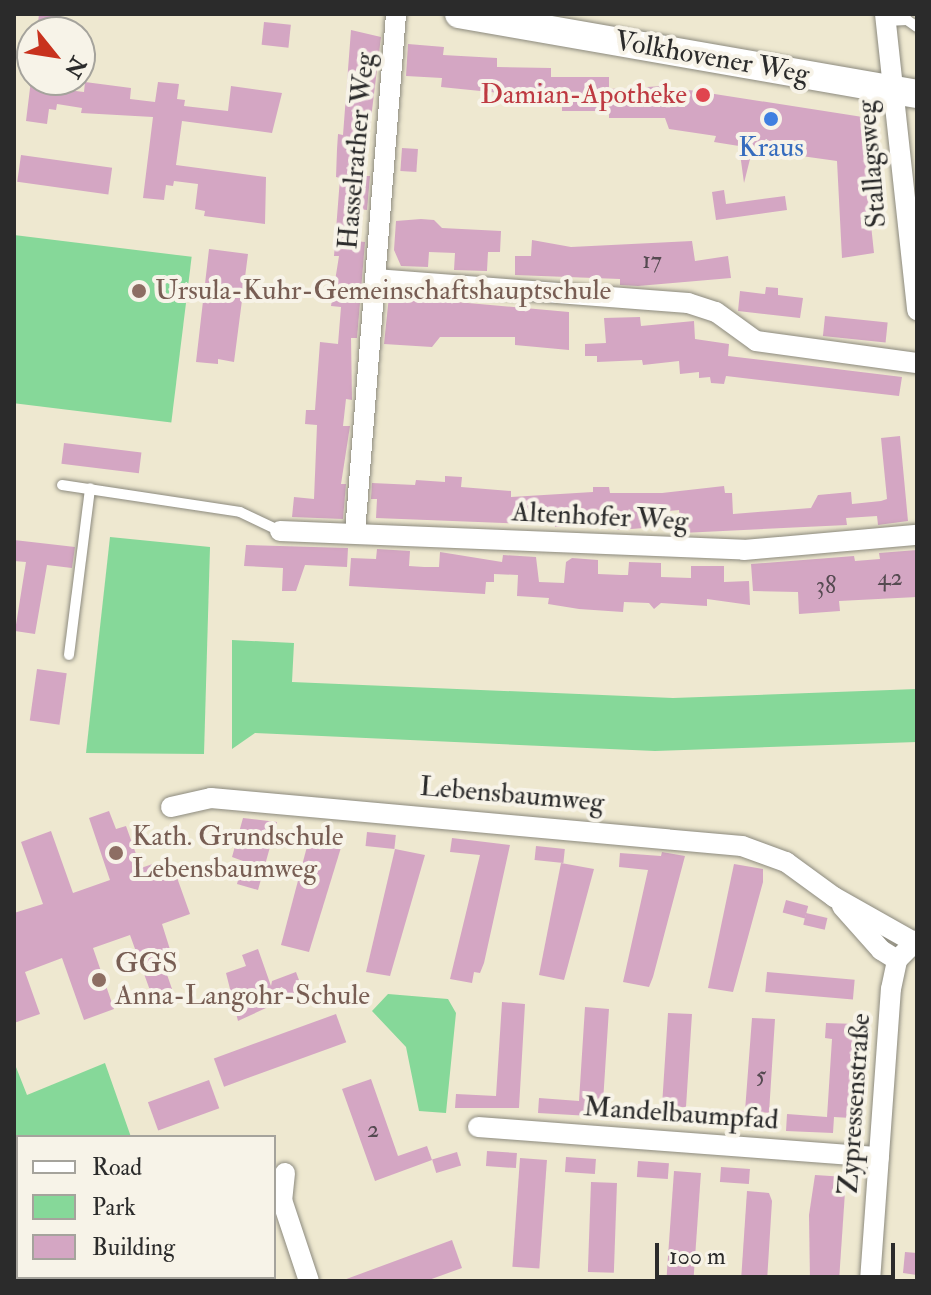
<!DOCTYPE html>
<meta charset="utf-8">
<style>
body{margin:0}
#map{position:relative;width:931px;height:1295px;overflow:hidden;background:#eee8d0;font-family:"IM FELL Double Pica",serif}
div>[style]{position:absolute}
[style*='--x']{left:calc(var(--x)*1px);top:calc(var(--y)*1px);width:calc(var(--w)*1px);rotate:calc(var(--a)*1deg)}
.green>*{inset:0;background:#86d899;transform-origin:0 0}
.building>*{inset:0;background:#d4a6c3;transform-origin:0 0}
.roads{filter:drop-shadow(0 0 2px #8c8a7e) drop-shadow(0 0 2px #8c8a7e)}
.lane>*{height:10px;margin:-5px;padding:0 5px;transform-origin:5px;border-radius:5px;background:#fff}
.street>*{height:20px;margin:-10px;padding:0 10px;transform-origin:10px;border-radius:10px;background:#fff}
.secondary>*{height:28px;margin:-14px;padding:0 14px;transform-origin:14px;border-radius:14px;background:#fff}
.dots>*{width:22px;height:22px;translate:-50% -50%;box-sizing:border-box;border:4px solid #f7f3e8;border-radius:50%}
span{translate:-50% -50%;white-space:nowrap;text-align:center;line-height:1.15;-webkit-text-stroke:8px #f7f3e8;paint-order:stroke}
.number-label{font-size:24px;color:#554a51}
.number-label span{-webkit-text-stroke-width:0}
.street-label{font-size:28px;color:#2b2b2b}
.health-label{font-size:28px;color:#be3a42}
.right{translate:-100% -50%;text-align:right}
.shop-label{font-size:28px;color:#366cbe}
.education-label{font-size:28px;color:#785e54}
.left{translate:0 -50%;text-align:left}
.frame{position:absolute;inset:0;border:16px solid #2b2b2b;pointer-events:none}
.legend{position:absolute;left:16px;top:1135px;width:260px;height:144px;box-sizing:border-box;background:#f7f3e8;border:2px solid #a5a39c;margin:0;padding:10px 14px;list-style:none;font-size:24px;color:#2b2b2b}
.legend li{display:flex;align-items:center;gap:16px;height:40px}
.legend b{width:40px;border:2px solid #a5a39c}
.north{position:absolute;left:16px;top:16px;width:80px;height:80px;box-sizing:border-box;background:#f7f3e8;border:2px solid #a5a39c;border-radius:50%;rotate:120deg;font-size:22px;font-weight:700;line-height:32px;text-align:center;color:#2b2b2b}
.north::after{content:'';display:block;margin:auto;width:28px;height:36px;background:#c8321e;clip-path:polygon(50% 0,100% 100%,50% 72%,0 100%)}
.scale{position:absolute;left:655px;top:1243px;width:240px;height:36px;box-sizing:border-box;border:4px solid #2b2b2b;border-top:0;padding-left:10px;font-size:24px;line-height:28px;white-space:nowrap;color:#2b2b2b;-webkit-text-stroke:6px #f7f3e8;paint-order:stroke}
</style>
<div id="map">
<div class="green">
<i style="left:14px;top:235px;width:179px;height:167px;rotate:7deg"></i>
<i style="clip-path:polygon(110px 537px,210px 547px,204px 754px,86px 753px)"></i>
<i style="clip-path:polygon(232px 640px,294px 643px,292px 682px,673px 698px,917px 689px,917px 742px,655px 751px,255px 733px,232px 749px)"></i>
<i style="clip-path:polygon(388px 994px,448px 999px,456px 1013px,446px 1113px,419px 1111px,406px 1047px,372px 1011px)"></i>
<i style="clip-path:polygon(14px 1062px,27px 1095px,105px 1063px,131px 1137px,18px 1137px,14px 1192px)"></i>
</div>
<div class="building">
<i style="clip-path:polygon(39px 14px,61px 14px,59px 32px,37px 32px)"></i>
<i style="left:264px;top:22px;width:27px;height:23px;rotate:6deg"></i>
<i style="clip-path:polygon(351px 30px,381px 37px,367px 151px,362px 151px,359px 176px,370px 176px,367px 210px,358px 209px,356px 225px,355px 241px,365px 242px,357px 338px,351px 338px,352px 400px,346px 399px,343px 426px,350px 426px,341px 484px,346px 484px,343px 519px,292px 517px,294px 497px,314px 499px,317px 425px,305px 424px,306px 410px,315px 410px,320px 342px,338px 344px,341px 307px,331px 306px,339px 256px,334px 256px,340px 178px,336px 177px,337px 149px,338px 134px,343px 135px)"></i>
<i style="clip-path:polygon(408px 44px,444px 47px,443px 55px,497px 58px,497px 67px,551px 68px,551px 77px,609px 77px,609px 89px,665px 86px,665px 93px,689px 90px,869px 118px,880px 206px,869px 206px,874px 253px,842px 258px,837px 161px,759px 150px,758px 156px,751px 155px,744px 183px,739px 146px,714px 142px,716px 136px,669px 129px,665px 118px,609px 118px,609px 111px,562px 111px,562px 106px,551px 106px,551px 98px,441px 87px,442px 78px,406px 76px)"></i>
<i style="clip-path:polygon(31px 80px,60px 80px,59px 89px,84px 92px,85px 82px,131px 88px,130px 99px,155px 102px,158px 82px,179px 84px,177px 99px,185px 100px,184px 106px,228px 111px,231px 86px,282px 93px,272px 133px,182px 121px,176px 165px,266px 177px,265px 224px,204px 216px,205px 211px,195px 209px,198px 184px,174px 181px,173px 186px,166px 185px,164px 200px,143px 198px,153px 117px,81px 113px,82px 108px,57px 104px,56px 110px,49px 109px,47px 124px,26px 121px)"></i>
<i style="left:402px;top:148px;width:16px;height:23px;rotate:4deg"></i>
<i style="left:21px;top:155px;width:92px;height:27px;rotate:8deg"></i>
<i style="clip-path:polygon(724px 190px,726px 204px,785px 196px,787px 210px,716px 220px,712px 192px)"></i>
<i style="clip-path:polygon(421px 219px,434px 220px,442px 228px,501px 231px,500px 252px,488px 252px,487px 271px,454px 270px,455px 253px,429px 252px,428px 267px,401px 266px,394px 250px,396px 221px)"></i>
<i style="clip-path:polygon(532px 240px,571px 247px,692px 241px,695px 261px,728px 256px,731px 278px,638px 286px,620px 285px,620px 279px,515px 275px,515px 256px,531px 256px)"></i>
<i style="clip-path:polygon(209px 249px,248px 254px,234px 362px,218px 359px,218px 364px,196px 362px)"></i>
<i style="clip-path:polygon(766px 287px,778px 288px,778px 295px,803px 298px,800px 318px,738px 311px,740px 291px,765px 294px)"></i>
<i style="clip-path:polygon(389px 296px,569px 312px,569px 350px,515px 345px,515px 337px,440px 337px,432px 347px,384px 344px)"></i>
<i style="left:825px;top:316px;width:63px;height:20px;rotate:6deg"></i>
<i style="clip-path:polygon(640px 317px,641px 326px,694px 321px,695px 339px,729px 344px,728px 356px,902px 377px,899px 396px,726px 376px,724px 384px,711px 383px,710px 377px,699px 378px,699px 372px,680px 374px,679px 361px,643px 365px,642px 360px,597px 362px,597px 356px,585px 356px,585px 344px,606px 343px,604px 318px)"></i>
<i style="clip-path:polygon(900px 436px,908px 521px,878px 525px,877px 516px,846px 518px,847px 525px,682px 533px,679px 510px,648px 513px,644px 528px,618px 530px,610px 526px,555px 527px,555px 513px,528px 513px,527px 524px,376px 518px,377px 499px,371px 499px,372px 483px,415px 485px,416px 480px,445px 482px,445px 476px,462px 477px,461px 487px,511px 491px,511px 497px,593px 492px,593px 487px,609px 487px,610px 493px,662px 493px,724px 486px,725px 493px,732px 493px,733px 514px,811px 508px,818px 495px,851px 492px,852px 504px,881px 501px,887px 499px,881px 438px)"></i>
<i style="left:64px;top:443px;width:78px;height:21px;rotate:7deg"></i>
<i style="clip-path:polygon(14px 540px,75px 547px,72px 568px,47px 565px,35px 634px,15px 631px,26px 562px,14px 561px)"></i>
<i style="clip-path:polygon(246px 545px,348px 548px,347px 567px,305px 565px,296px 591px,282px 591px,283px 568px,244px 566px)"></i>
<i style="clip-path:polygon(377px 549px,410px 551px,409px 566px,424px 567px,439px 567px,440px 552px,502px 562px,503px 555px,536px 557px,539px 582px,564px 583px,566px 562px,572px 558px,598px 560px,598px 574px,621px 575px,628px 575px,629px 562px,661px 563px,661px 577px,691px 578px,691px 566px,724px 566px,724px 582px,749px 581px,750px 605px,707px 599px,707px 606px,661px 603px,654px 609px,649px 603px,624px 602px,623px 612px,579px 609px,548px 604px,549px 598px,517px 596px,518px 575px,494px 574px,494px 582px,486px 582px,485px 594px,349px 586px,351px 558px,376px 559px)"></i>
<i style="clip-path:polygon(917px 550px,917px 597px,839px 601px,840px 611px,799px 614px,798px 592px,753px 591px,751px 564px,854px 556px,855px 561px,880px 559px,879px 553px)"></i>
<i style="left:37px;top:669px;width:30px;height:52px;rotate:8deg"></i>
<i style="clip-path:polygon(109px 811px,116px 829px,126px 826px,141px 868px,170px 858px,190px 914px,162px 924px,173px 959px,163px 963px,172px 989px,152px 996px,130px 935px,93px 948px,114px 1009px,84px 1020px,62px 958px,25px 972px,40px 1014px,14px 1023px,14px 913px,43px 904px,21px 842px,51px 831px,73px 893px,110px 880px,89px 818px)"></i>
<i style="clip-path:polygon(243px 818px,277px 822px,258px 890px,237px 884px,243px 861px,232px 857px)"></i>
<i style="left:367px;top:832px;width:29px;height:14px;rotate:6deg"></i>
<i style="clip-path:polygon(452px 838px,510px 845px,484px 963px,480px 973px,474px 972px,472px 983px,450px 979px,480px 855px,450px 852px)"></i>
<i style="clip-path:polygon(309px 839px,343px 841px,309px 952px,281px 945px)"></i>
<i style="left:536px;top:846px;width:29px;height:14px;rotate:6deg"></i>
<i style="clip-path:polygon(395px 849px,425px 855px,390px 976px,366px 972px)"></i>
<i style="clip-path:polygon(662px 852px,685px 856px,653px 977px,649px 987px,623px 982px,648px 870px,619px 867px,620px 853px,661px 856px)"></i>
<i style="clip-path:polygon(561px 863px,594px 869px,564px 980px,539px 975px)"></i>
<i style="clip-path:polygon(734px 864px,763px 869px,763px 882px,733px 992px,708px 988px)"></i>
<i style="left:786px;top:900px;width:23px;height:13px;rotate:15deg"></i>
<i style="left:806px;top:913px;width:22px;height:12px;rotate:13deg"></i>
<i style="clip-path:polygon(258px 949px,271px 986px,272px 981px,296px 972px,303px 991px,238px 1021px,226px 973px,246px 966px,242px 955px)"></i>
<i style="left:767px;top:972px;width:88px;height:20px;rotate:5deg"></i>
<i style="clip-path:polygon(502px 1002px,525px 1004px,519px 1108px,455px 1108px,456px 1094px,496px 1096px)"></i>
<i style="clip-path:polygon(585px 1007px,609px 1009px,603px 1102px,591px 1101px,590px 1116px,538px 1113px,539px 1098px,579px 1101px)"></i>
<i style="clip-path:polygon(668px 1013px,692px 1014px,686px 1107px,674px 1107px,673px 1122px,622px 1119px,622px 1104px,662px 1106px)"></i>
<i style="left:336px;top:1014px;width:30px;height:130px;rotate:70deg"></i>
<i style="clip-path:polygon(752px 1018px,775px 1019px,769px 1113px,758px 1112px,756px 1127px,704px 1124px,705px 1109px,745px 1111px)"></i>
<i style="clip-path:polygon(826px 1023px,857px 1024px,851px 1118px,834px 1117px,833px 1133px,786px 1131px,787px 1114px,827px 1117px,832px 1039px,825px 1038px)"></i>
<i style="clip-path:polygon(371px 1079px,398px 1156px,427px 1146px,432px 1160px,375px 1181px,342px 1089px)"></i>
<i style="left:209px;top:1080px;width:30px;height:65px;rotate:70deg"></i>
<i style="left:487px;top:1151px;width:30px;height:15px;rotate:4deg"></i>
<i style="left:457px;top:1152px;width:14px;height:26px;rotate:73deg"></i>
<i style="left:566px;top:1157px;width:30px;height:15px;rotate:4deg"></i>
<i style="left:520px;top:1158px;width:27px;height:109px;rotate:4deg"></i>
<i style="left:638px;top:1161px;width:31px;height:16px;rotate:4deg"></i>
<i style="left:721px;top:1167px;width:29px;height:15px;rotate:4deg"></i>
<i style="left:674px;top:1171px;width:27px;height:106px;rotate:4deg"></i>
<i style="clip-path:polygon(815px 1175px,846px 1177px,839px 1281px,810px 1281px,809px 1215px)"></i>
<i style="left:591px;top:1182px;width:26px;height:90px;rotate:2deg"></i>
<i style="clip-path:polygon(747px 1191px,769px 1193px,772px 1201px,767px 1281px,741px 1281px)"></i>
<i style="clip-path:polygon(452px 1240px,462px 1268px,426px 1281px,341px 1281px)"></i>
<i style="clip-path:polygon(905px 1252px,917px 1253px,917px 1275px,903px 1273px)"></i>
</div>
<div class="roads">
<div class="lane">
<i style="--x:886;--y:21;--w:21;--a:-3"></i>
<i style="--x:907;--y:20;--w:12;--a:35"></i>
<i style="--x:62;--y:485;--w:180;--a:8.6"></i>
<i style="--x:240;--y:512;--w:44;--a:25.4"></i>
<i style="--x:69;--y:655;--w:168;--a:-82.8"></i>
</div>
<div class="street">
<i style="--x:885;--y:14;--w:298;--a:83.8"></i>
<i style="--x:375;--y:279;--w:314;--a:4.4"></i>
<i style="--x:688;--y:303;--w:29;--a:18"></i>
<i style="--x:716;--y:312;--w:49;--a:35.9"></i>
<i style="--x:756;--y:341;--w:162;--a:7.8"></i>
<i style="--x:280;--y:531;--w:464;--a:2.3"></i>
<i style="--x:744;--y:550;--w:174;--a:-5"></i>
<i style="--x:355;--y:533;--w:521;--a:-85.48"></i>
<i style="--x:171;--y:807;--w:41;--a:-12.7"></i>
<i style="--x:211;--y:798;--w:533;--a:5.17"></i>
<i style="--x:742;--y:846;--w:47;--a:20"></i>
<i style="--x:786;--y:862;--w:59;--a:36.1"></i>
<i style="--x:834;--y:897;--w:92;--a:29.4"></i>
<i style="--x:842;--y:906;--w:59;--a:48.4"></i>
<i style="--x:881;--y:950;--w:19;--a:32"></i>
<i style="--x:478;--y:1127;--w:402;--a:4.3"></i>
<i style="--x:285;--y:1173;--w:27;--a:96"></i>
<i style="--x:282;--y:1200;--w:85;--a:71.6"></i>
<i style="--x:870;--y:1281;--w:293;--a:-85.9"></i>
<i style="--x:891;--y:989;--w:30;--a:-78"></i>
<i style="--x:897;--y:960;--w:28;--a:-45"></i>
</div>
<div class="secondary">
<i style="--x:459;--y:14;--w:465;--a:9.9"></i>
</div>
</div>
<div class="dots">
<i style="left:703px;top:95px;background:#e0444e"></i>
<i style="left:771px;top:119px;background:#3f7fe0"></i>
<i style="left:139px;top:291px;background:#8d6e63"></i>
<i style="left:116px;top:853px;background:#8d6e63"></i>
<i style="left:99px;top:980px;background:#8d6e63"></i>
</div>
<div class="number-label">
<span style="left:652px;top:261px">17</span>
<span style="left:890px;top:578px">42</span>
<span style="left:826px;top:586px">38</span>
<span style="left:761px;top:1076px">5</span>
<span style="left:373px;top:1130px">2</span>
</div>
<div class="street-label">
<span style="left:712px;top:58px;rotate:10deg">Volkhovener Weg</span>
<span style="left:357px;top:151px;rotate:-85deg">Hasselrather Weg</span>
<span style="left:872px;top:164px;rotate:-95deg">Stallagsweg</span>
<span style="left:600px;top:517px;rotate:3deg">Altenhofer Weg</span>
<span style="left:512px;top:795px;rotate:5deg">Lebensbaumweg</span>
<span style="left:855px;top:1104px;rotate:-86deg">Zypressenstraße</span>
<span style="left:681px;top:1114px;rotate:4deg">Mandelbaumpfad</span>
</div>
<div class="health-label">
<span class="right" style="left:687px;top:95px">Damian-Apotheke</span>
</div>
<div class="shop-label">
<span style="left:771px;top:148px">Kraus</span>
</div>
<div class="education-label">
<span class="left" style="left:155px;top:291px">Ursula-Kuhr-Gemeinschaftshauptschule</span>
<span class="left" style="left:132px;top:853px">Kath. Grundschule<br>Lebensbaumweg</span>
<span class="left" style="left:115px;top:980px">GGS<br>Anna-Langohr-Schule</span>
</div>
<div class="frame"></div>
<ul class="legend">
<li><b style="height:10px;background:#fff"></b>Road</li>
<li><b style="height:22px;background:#86d899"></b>Park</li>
<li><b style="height:22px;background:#d4a6c3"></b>Building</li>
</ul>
<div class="north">N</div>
<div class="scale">100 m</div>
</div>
